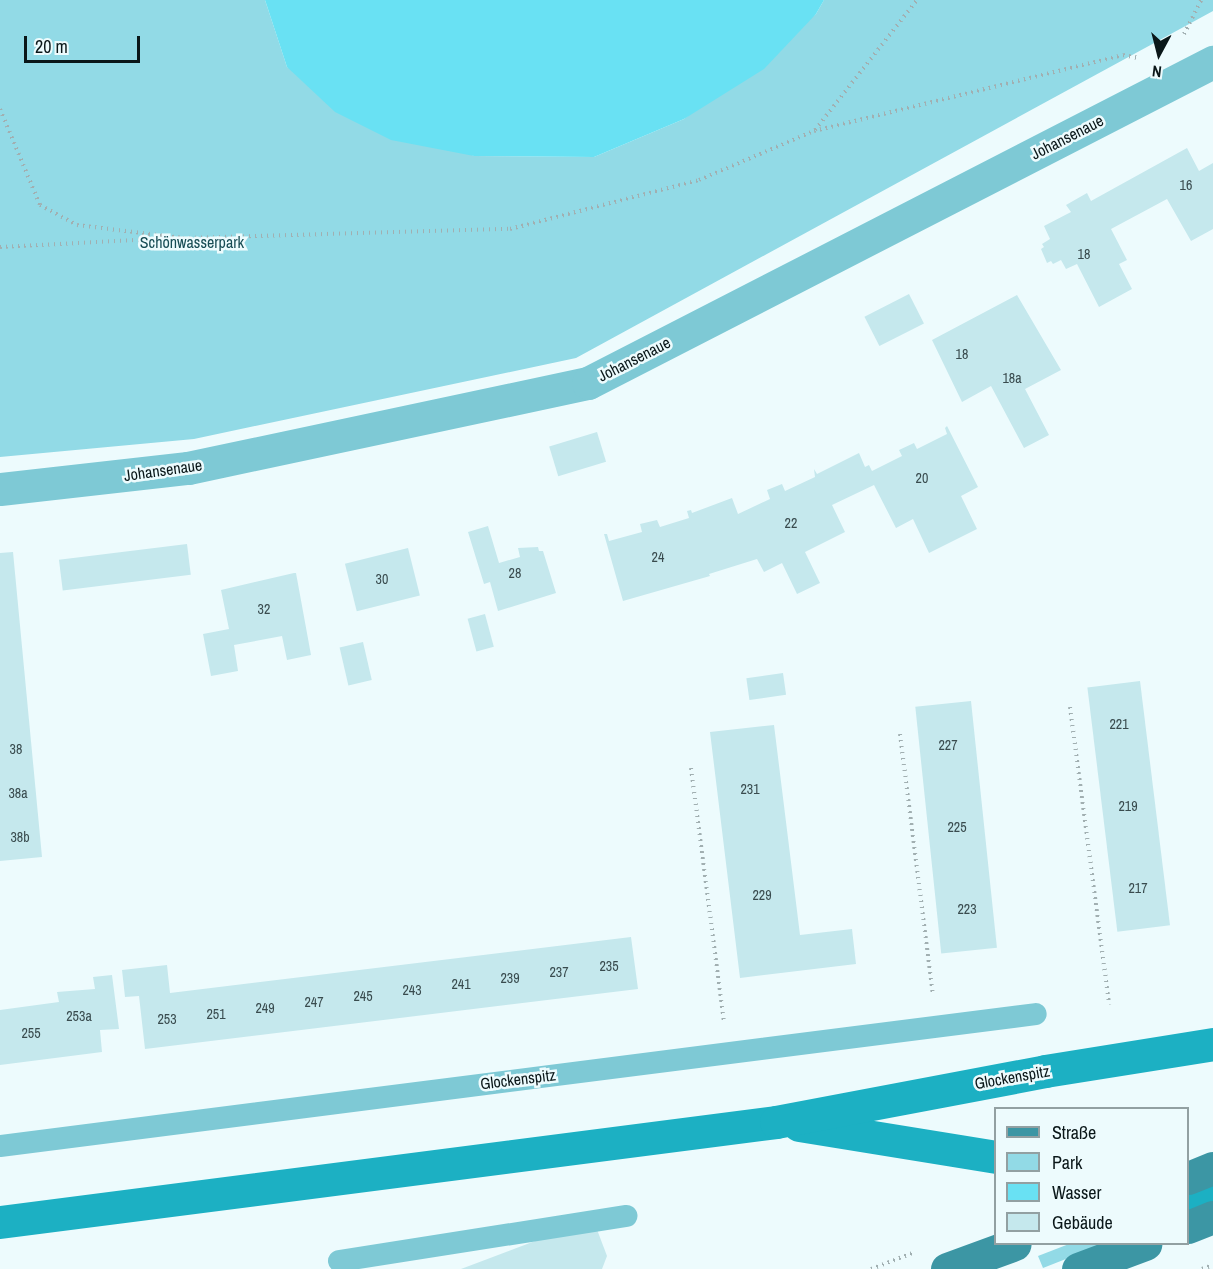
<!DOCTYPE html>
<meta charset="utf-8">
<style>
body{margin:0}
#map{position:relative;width:1213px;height:1269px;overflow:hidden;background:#edfbfd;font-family:"Archivo Narrow",sans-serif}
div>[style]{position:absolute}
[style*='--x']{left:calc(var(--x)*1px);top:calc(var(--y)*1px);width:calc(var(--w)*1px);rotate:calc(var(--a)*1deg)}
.green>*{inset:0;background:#92dae6}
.water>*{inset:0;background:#69e1f3}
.building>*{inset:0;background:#c5e8ed;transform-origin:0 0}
.path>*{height:4px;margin-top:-2px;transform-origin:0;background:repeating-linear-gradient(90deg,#a1afb1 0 1.5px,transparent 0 6px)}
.lane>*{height:22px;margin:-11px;padding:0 11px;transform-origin:11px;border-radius:11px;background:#7ec9d5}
.street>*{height:33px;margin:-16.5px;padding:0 16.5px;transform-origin:16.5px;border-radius:16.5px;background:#7ec9d5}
.secondary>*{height:33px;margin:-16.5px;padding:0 16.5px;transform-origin:16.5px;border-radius:16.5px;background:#1cb0c3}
.primary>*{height:33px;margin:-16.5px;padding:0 16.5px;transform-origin:16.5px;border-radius:16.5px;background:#3c96a4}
span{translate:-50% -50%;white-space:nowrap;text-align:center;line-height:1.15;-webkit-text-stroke:5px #edfbfd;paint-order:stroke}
.number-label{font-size:14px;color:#394b4e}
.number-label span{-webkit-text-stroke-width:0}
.street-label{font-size:16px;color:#0a1719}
.park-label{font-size:16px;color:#174c54}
.legend{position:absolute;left:994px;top:1107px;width:195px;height:138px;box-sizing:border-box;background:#edfbfd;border:2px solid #92a0a2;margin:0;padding:8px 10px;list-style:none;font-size:18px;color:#0a1719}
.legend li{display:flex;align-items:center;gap:12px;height:30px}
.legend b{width:30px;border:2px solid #92a0a2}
.north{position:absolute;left:1129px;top:24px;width:60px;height:60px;-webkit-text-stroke:4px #edfbfd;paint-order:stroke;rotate:187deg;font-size:16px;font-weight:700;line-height:24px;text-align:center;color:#0a1719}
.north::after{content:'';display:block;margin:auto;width:21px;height:27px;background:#0a1719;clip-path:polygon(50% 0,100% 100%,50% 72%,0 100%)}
.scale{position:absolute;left:24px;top:36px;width:116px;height:27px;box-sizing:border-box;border:3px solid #0a1719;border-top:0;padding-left:8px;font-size:18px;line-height:21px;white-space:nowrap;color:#0a1719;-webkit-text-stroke:4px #edfbfd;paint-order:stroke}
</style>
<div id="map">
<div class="green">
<i style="clip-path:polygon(0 0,265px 0,287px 67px,474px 156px,594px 157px,684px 119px,816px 14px,824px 0,1213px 0,1213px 11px,576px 358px,194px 439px,0 457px)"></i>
<i style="clip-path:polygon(1069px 1244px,1104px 1244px,1043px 1268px,1038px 1256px)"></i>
</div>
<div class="water">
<i style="clip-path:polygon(265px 0,824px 0,816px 14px,764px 69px,684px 119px,594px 157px,474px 156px,391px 140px,335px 112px,287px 67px)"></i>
</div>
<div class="building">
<i style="clip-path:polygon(1187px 148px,1199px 171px,1213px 163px,1213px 229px,1191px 241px,1167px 199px,1111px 229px,1127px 260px,1119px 264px,1132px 289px,1099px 307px,1077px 264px,1066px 269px,1061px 260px,1053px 264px,1051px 261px,1047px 263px,1041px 249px,1044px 247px,1042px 244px,1050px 239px,1044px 226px,1071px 212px,1066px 205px,1087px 193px,1091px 201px)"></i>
<i style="left:909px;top:294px;width:33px;height:50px;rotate:63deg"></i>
<i style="clip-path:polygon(1017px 295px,1061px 370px,1025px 389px,1049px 435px,1024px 448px,991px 386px,962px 402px,932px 340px)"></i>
<i style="clip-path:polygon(947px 426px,978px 487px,961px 496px,977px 529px,929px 553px,913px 519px,896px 528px,874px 485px,832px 505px,845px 532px,805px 552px,820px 583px,797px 594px,782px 563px,764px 572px,757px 559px,709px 574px,710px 576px,623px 601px,604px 534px,607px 534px,609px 541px,642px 532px,640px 524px,657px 520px,660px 527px,689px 518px,687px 511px,691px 510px,692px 513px,732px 498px,738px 514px,770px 499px,767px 490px,782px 484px,785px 491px,815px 477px,814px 469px,817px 474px,859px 453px,865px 467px,869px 465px,872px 471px,902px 456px,899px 450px,914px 443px,917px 449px,947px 434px,945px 428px)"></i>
<i style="left:597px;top:432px;width:31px;height:50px;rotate:73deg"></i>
<i style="clip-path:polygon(488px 526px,499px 563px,520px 557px,518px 548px,538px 547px,539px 551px,543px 551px,556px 593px,498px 611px,490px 582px,484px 584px,468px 532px)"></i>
<i style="left:187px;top:544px;width:31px;height:129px;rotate:83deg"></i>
<i style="left:408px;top:548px;width:49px;height:65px;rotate:76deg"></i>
<i style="clip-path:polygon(13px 552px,42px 857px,0 861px,0 553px)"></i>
<i style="clip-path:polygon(294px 573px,296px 573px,311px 655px,287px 660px,282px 636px,234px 645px,238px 671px,211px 676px,203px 634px,229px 629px,221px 590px)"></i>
<i style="left:485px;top:614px;width:34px;height:18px;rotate:75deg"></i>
<i style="left:363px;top:642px;width:39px;height:24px;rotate:77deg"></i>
<i style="left:783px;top:673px;width:22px;height:37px;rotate:82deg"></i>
<i style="left:1140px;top:681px;width:246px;height:53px;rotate:83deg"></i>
<i style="left:971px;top:701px;width:248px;height:56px;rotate:84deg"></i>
<i style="clip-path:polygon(774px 725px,800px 935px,852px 929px,856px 964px,740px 978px,710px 732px)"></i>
<i style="clip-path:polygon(631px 937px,638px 989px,145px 1049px,139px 996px,125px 997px,122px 970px,167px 965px,170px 993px)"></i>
<i style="clip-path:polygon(112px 975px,119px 1029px,100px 1030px,102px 1052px,0 1065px,0 1010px,59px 1002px,57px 992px,95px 989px,93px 977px)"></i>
<i style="clip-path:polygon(593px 1219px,607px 1256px,602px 1269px,461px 1269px)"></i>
</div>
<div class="path">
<i style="--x:1184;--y:34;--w:38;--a:-63"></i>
<i style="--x:0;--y:109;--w:104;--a:67.4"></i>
<i style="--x:40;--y:205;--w:42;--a:28.4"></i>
<i style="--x:77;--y:225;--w:107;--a:7"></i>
<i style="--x:183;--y:238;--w:327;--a:-1.6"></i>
<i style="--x:510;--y:229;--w:195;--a:-14.5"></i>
<i style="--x:699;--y:180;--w:125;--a:-23.1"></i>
<i style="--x:814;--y:131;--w:318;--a:-13.8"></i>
<i style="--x:1123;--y:55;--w:16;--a:11"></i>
<i style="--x:815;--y:130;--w:165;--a:-51.9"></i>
<i style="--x:0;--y:247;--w:174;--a:-3"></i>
<i style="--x:1070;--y:707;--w:300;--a:82.5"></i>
<i style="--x:900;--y:734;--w:263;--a:82.8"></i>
<i style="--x:691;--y:768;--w:255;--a:82.6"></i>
<i style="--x:871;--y:1269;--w:47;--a:-21.1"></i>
<i style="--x:1202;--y:1269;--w:12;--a:-20"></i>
</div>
<div class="lane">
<i style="--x:0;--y:1146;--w:1044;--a:-7.26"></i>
<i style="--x:339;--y:1261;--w:291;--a:-8.9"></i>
</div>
<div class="street">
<i style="--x:0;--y:489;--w:189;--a:-6.4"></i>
<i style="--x:188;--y:468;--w:409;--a:-12"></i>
<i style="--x:588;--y:383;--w:703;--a:-27.19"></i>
</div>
<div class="secondary">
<i style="--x:799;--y:1125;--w:200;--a:9.2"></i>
<i style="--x:1188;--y:1197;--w:25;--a:5"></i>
<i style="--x:0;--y:1222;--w:782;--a:-7.34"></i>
<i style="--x:776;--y:1122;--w:274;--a:-10.7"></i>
<i style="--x:1045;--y:1071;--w:170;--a:-9.1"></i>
</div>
<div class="primary">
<i style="--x:1188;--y:1178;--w:27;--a:-22"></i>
<i style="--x:1188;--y:1227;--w:27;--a:-22"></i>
<i style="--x:947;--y:1269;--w:72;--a:-20.2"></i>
<i style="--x:1078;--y:1269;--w:72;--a:-20.5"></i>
</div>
<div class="number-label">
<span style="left:1186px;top:185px">16</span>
<span style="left:1084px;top:254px">18</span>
<span style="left:962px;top:354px">18</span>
<span style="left:1012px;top:378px">18a</span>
<span style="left:922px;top:478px">20</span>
<span style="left:791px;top:523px">22</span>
<span style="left:658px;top:557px">24</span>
<span style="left:515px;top:573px">28</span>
<span style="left:382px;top:579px">30</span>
<span style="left:264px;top:609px">32</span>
<span style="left:1119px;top:724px">221</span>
<span style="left:948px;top:745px">227</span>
<span style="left:16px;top:749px">38</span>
<span style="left:750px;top:789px">231</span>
<span style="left:18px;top:793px">38a</span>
<span style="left:1128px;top:806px">219</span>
<span style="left:957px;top:827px">225</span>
<span style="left:20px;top:837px">38b</span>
<span style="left:1138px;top:888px">217</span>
<span style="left:762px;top:895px">229</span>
<span style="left:967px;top:909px">223</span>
<span style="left:609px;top:966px">235</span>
<span style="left:559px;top:972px">237</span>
<span style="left:510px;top:978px">239</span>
<span style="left:461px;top:984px">241</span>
<span style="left:412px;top:990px">243</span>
<span style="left:363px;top:996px">245</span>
<span style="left:314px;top:1002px">247</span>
<span style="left:265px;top:1008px">249</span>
<span style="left:216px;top:1014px">251</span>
<span style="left:79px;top:1016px">253a</span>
<span style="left:167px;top:1019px">253</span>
<span style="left:31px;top:1033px">255</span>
</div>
<div class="street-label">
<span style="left:1067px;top:137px;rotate:-27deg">Johansenaue</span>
<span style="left:634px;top:359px;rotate:-27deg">Johansenaue</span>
<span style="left:163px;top:470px;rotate:-8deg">Johansenaue</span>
<span style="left:1012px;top:1077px;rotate:-10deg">Glockenspitz</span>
<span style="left:518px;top:1079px;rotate:-7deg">Glockenspitz</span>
</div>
<div class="park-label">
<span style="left:192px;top:242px">Schönwasserpark</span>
</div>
<ul class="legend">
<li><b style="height:8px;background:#3c96a4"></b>Straße</li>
<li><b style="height:16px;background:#92dae6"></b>Park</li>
<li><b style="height:16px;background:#69e1f3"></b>Wasser</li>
<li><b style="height:16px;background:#c5e8ed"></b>Gebäude</li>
</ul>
<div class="north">N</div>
<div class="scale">20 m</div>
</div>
